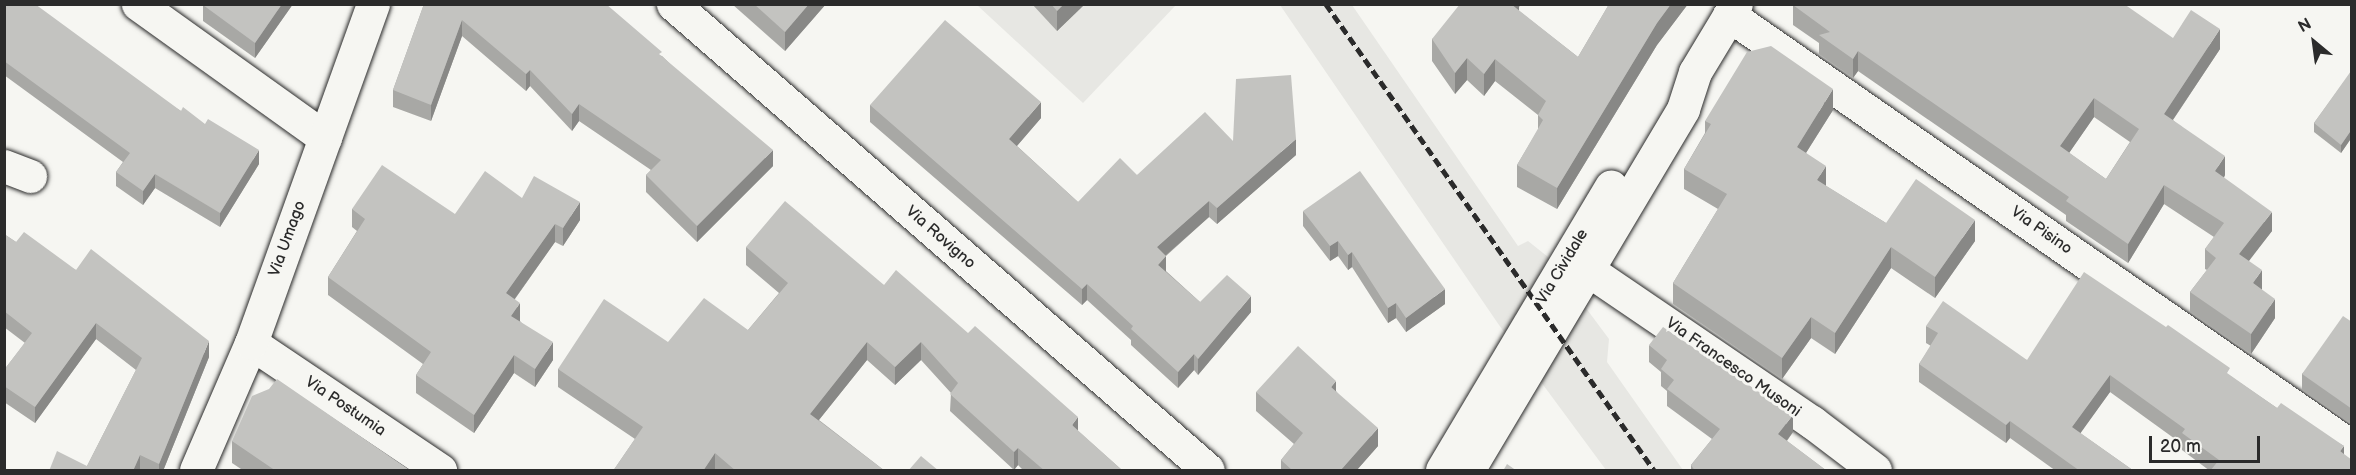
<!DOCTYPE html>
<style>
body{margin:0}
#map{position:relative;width:2356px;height:475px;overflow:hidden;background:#f6f6f2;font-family:"Balsamiq Sans",sans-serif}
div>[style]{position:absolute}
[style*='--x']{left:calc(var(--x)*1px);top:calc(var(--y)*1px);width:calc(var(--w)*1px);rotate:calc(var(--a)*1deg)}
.built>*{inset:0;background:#e7e7e3}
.roads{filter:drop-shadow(0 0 2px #2b2b2b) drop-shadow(0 0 2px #2b2b2b)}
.street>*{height:33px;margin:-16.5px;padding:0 16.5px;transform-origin:16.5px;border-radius:16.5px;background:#f6f6f2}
.primary>*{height:33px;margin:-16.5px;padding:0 16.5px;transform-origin:16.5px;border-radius:16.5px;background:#f6f6f2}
.rail>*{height:4.5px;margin-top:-2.25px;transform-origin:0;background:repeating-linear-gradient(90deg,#2b2b2b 0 9px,transparent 0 13.5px)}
.wall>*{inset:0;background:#a8a8a5}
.shaded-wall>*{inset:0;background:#888886}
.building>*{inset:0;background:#c3c3c0}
span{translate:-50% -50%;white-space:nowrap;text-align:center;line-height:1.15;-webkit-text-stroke:6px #f6f6f2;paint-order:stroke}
.street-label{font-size:16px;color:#2b2b2b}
.frame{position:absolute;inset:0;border:6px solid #2b2b2b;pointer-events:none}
.north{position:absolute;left:2284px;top:12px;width:60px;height:60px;-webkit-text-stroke:4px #f6f6f2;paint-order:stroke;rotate:331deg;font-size:16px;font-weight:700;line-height:24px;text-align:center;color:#2b2b2b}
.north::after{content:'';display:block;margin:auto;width:21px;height:27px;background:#2b2b2b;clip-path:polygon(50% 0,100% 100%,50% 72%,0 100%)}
.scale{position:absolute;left:2149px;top:436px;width:111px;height:27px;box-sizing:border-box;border:3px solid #2b2b2b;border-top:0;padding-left:8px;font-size:18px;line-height:21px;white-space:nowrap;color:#2b2b2b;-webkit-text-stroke:4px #f6f6f2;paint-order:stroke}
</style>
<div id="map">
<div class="built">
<i style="clip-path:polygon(977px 5px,1176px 5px,1083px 103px)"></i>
<i style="clip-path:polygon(1280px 5px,1352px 5px,1518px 246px,1528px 241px,1548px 257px,1609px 339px,1607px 362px,1683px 470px,1606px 470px,1499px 325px)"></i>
</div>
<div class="roads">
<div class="street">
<i style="--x:138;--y:4;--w:230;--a:35.6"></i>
<i style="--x:673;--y:4;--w:709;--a:41.06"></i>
<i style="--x:1729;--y:15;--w:758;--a:34.74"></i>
<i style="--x:4;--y:166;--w:28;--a:21"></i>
<i style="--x:1588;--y:270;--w:271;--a:34.2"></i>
<i style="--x:1812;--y:422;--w:79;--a:37.3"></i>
<i style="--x:251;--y:343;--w:228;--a:33.9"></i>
<i style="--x:196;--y:470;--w:138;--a:-66.6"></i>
<i style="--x:251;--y:343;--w:360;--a:-70.2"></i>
</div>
<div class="primary">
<i style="--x:1442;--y:470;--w:330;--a:-59.2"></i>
<i style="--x:1468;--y:470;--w:420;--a:-59.2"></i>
<i style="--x:1683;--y:109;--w:39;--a:-72"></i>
<i style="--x:1695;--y:72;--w:79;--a:-58.9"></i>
</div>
</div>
<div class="rail">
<i style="--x:1326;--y:4;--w:570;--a:54.86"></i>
</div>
<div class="wall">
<i style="clip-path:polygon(4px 4px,181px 111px,259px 164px,220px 227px,155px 188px,143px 205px,116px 186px,116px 172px,123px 162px,4px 75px)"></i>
<i style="clip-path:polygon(203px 4px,293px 4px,255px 58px,203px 21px)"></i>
<i style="clip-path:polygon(424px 4px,662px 56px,773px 166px,697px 242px,646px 192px,646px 175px,651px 170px,579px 121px,572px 131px,530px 86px,526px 91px,462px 36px,431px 121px,393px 107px,393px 90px)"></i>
<i style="clip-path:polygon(732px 4px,826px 4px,785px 51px)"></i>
<i style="clip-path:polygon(1032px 4px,1085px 4px,1057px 31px)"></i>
<i style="clip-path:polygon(1606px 4px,1688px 4px,1657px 45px,1557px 209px,1517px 187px,1517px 165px,1538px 130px,1538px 115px,1495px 81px,1484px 96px,1467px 80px,1455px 94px,1432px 61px,1432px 39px,1519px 7px,1519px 11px,1578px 57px,1608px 6px)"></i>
<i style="clip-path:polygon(evenodd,1793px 5px,2173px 38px,2220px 49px,2173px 120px,2225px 175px,2224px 178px,2272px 231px,2248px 261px,2275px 318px,2251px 354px,2190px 312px,2190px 292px,2207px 270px,2205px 269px,2205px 249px,2214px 237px,2164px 204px,2128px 263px,2066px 221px,2066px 215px,1858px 71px,1853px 78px,1819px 54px,1819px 43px,1793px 25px,1793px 5px,2094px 117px,2130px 142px,2106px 179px,2069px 153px,2094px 117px)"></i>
<i style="clip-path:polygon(2352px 71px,2352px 137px,2341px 153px,2314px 132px,2314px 123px)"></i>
<i style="clip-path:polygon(870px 105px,1041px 118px,1017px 146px,1078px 202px,1137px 175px,1233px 141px,1296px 155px,1217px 224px,1209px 217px,1166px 256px,1166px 271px,1200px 302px,1251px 312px,1198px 375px,1194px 370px,1178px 388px,1131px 345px,1131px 340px,1087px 300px,1082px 305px,870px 122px)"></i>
<i style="clip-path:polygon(1833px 110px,1806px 153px,1826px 186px,1886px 223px,1975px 241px,1935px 298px,1891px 268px,1835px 354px,1811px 338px,1782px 379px,1673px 304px,1673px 283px,1718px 209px,1684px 189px,1684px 169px,1705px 133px,1705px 121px)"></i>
<i style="clip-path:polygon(522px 198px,580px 220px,563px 246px,555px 242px,515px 299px,520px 321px,553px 360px,535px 387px,514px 373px,474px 433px,416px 393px,416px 375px,423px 364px,328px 295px,328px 277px,357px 231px,352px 227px,352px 209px,455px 214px)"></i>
<i style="clip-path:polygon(1303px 211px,1445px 304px,1406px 332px,1396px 318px,1388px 323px,1352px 267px,1348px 270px,1338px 256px,1330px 261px,1303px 226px)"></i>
<i style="clip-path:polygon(4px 234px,16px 242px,76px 270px,209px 357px,163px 471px,49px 471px,87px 466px,136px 370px,96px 339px,35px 423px,4px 402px,4px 370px,25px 343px,4px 327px)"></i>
<i style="clip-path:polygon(746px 247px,884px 285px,1078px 431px,1123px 471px,1024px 471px,1018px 465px,1014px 470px,950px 411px,951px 393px,921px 360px,895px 385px,867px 360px,819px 420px,885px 471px,613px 471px,635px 439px,558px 387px,558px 369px,668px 342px,748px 330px,779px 293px,746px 265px)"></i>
<i style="clip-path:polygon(2352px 322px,2352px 425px,2302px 390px,2302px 374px)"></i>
<i style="clip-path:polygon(1926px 326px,2027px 360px,2230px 376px,2277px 408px,2344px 446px,2210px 471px,2182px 450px,2182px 444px,2110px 392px,2080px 433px,2134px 471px,2056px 471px,2010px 438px,2006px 443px,1919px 382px,1919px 364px,1931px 346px,1926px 343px)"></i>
<i style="clip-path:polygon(1649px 345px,1793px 432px,1787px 441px,1827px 471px,1691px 471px,1691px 465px,1712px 439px,1667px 406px,1667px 391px,1661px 386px,1661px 372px,1649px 362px)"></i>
<i style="clip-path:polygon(1336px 391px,1378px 446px,1356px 471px,1281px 471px,1281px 460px,1294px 444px,1256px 411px,1256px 392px)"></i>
<i style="clip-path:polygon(232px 441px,411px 471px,244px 471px,232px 463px)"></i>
</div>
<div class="shaded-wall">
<i style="clip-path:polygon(282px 4px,293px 4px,255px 58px,255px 43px)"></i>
<i style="clip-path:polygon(809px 4px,826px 4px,785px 51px,785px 32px)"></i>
<i style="clip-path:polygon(1064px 4px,1085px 4px,1057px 31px,1057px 11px)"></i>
<i style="clip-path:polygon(1509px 4px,1521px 4px,1519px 7px,1519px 13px)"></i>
<i style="clip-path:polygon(1671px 4px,1688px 4px,1657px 45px,1557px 209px,1557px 188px,1657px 23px)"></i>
<i style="clip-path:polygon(462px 20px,462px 36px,431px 121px,431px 105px)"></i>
<i style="clip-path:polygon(2220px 29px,2220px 49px,2164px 133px,2164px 114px)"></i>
<i style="clip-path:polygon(1858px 51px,1858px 71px,1853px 78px,1853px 59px)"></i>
<i style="clip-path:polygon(1467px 58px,1467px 80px,1455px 94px,1455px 73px)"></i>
<i style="clip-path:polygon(1495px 59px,1495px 81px,1484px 96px,1484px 74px)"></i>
<i style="clip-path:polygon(530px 70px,530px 86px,526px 91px,526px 74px)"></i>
<i style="clip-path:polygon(1833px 89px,1833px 110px,1797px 167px,1797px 147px)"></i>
<i style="clip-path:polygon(2094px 98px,2094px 117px,2060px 166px,2060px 146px)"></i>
<i style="clip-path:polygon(1041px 102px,1041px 118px,1009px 155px,1009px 139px)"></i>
<i style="clip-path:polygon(579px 104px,579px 121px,572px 131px,572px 114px)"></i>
<i style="clip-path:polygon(2352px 129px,2352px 137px,2341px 153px,2341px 145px)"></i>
<i style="clip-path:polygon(1296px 139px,1296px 155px,1217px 224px,1217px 208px)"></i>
<i style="clip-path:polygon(259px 150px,259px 164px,220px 227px,220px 213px)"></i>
<i style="clip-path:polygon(773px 150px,773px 166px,697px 242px,697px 226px)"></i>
<i style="clip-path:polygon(2225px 156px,2225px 175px,2215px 191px,2215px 171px)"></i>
<i style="clip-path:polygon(1826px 166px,1826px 187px,1817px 180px)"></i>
<i style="clip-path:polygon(155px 174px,155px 188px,143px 205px,143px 191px)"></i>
<i style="clip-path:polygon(2164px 185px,2164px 204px,2128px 263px,2128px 244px)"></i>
<i style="clip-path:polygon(1209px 201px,1209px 217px,1157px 263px,1157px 247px)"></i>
<i style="clip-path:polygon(580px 202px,580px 220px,563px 246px,563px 228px)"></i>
<i style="clip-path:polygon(2272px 212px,2272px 231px,2239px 274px,2239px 254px)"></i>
<i style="clip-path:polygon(1975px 220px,1975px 241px,1935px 298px,1935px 277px)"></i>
<i style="clip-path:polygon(555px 224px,555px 242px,506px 311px,506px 293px)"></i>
<i style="clip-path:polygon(1338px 241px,1338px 256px,1330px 261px,1330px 246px)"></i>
<i style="clip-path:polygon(1891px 247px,1891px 268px,1835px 354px,1835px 333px)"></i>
<i style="clip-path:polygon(1352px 252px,1352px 267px,1348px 270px,1348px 255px)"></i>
<i style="clip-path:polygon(1166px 256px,1166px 272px,1158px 265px)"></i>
<i style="clip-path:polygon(2262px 270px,2262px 290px,2253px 283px)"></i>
<i style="clip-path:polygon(1087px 284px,1087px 300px,1082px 305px,1082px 289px)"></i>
<i style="clip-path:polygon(1445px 289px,1445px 304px,1406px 332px,1406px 318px)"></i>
<i style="clip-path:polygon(1251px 296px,1251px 312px,1198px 375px,1198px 359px)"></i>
<i style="clip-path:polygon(2275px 299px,2275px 318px,2251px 354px,2251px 334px)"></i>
<i style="clip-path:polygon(520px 303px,520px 321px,511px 334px,511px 316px)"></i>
<i style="clip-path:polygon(1396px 303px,1396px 318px,1388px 323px,1388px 308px)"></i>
<i style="clip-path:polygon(1811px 317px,1811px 338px,1782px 379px,1782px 358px)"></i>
<i style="clip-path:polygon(96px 323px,96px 339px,35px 423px,35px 407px)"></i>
<i style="clip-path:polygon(209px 341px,209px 357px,163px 471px,159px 471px,159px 464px)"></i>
<i style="clip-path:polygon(553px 342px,553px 360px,535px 387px,535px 369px)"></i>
<i style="clip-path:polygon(867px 342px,867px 360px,810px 431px,810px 414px)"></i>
<i style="clip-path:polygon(921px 342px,921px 360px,895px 385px,895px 367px)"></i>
<i style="clip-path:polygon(1194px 354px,1194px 370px,1178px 388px,1178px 372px)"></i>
<i style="clip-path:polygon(514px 355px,514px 373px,474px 433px,474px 415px)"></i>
<i style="clip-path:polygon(2110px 375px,2110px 392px,2072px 445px,2072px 427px)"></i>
<i style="clip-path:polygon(1336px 381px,1336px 399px,1331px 387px)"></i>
<i style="clip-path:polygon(1793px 415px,1793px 432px,1778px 452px,1778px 434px)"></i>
<i style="clip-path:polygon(1078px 417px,1078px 435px,1072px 425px)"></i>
<i style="clip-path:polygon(2010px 421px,2010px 438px,2006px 443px,2006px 425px)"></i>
<i style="clip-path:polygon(1378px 428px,1378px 446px,1356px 471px,1340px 471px)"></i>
<i style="clip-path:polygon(2344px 446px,2344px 463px,2340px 451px)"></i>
<i style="clip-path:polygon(1018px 448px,1018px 465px,1014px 470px,1014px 452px)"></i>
<i style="clip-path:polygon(715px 453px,715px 471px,703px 471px)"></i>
<i style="clip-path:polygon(140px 455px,140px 471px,133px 471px)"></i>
</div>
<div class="building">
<i style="clip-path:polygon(4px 4px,35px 4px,181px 111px,183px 107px,205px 124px,208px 119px,259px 150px,220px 213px,155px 174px,143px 191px,116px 172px,130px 153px,4px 61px)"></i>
<i style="clip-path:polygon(203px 4px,282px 4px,255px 43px,203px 5px)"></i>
<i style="clip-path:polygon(424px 4px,606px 4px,662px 52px,659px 54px,773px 150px,697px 226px,646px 175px,661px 160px,579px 104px,572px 114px,530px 70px,526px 74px,462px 20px,431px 105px,393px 90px)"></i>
<i style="clip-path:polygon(754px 4px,809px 4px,785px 32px)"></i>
<i style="clip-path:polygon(1051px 4px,1064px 4px,1057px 11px)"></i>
<i style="clip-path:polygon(1460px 4px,1511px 4px,1578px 57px,1609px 4px,1671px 4px,1657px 23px,1557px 188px,1517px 165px,1543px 120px,1538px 115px,1546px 101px,1495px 59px,1484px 74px,1467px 58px,1455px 73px,1432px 39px)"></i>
<i style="clip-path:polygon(evenodd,1793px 4px,2124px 4px,2173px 38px,2191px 10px,2220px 29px,2164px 114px,2225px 156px,2215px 171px,2272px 212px,2239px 254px,2262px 270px,2253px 283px,2275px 299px,2251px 334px,2190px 292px,2216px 258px,2205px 249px,2224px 223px,2164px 185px,2128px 244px,2066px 201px,2069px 197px,1858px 51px,1853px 59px,1819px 35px,1830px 32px,1793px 5px,1793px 4px,2094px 98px,2139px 129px,2106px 179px,2060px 146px,2094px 98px)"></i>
<i style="clip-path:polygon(945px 20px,1041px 102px,1009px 139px,1078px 202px,1120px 158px,1137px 175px,1205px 112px,1233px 141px,1236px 79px,1291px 75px,1296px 139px,1217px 208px,1209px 201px,1157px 247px,1166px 256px,1158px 265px,1200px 302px,1227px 275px,1251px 296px,1198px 359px,1194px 354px,1178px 372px,1131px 329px,1133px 326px,1087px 284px,1082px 289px,870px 105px)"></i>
<i style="clip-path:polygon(1771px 46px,1833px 89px,1797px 147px,1826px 166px,1817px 180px,1886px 223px,1916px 179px,1975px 220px,1935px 277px,1891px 247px,1835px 333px,1811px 317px,1782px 358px,1673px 283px,1727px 194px,1684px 169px,1711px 124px,1705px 121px,1747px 52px)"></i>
<i style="clip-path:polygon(2351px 71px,2352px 71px,2352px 129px,2341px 145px,2314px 123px)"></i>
<i style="clip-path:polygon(382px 165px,455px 214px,485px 171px,522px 198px,534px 176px,580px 202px,563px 228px,555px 224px,506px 293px,520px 303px,511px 316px,553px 342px,535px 369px,514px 355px,474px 415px,416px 375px,431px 352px,328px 277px,365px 219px,352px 209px)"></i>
<i style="clip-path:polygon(1360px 171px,1445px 289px,1406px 318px,1396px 303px,1388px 308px,1352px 252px,1348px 255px,1338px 241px,1330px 246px,1303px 211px)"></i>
<i style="clip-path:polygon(785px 201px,884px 285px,896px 270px,968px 333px,975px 326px,1078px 417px,1072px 425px,1123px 471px,1045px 471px,1018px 448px,1014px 452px,950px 394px,958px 383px,921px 342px,895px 367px,867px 342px,810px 414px,885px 471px,783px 471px,782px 469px,780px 471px,736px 471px,715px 453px,703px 471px,613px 471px,643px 427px,558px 369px,604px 299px,668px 342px,704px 298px,748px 330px,788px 283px,746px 247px)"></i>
<i style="clip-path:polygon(24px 232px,76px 270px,91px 249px,209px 341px,159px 464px,140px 455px,133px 471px,49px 471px,57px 451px,87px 466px,142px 358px,96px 323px,35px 407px,4px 386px,4px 370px,32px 333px,4px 311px,4px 234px,16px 242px)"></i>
<i style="clip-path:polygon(2084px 272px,2166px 327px,2168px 325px,2230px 368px,2227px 373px,2277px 408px,2281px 403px,2344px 446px,2340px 451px,2352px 460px,2352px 471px,2210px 471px,2219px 460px,2182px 433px,2185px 429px,2110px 375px,2072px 427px,2134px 471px,2080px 471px,2010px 421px,2006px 425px,1919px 364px,1938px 333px,1926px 326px,1943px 301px,2027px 360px)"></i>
<i style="clip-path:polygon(2343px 316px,2352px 322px,2352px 409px,2302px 374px)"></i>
<i style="clip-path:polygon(1663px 327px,1793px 415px,1778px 434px,1827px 471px,1695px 471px,1691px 465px,1720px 429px,1667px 389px,1674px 380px,1661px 369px,1667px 360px,1649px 345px)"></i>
<i style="clip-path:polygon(1298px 346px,1336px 381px,1331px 387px,1378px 428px,1340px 471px,1293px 471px,1281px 460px,1303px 433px,1256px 392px)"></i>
<i style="clip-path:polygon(277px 379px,411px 471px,276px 471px,232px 441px,252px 396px,269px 389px)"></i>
<i style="clip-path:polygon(921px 456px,939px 471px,908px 471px)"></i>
<i style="clip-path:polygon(1507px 464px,1517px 471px,1503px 471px)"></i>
</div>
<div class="street-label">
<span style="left:2041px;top:231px;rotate:35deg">Via Pisino</span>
<span style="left:940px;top:238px;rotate:41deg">Via Rovigno</span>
<span style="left:288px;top:239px;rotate:-70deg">Via Umago</span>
<span style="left:1563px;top:267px;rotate:-59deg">Via Cividale</span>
<span style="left:1733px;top:368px;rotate:35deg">Via Francesco Musoni</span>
<span style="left:345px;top:407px;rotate:34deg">Via Postumia</span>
</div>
<div class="frame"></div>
<div class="north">N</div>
<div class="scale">20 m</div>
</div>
